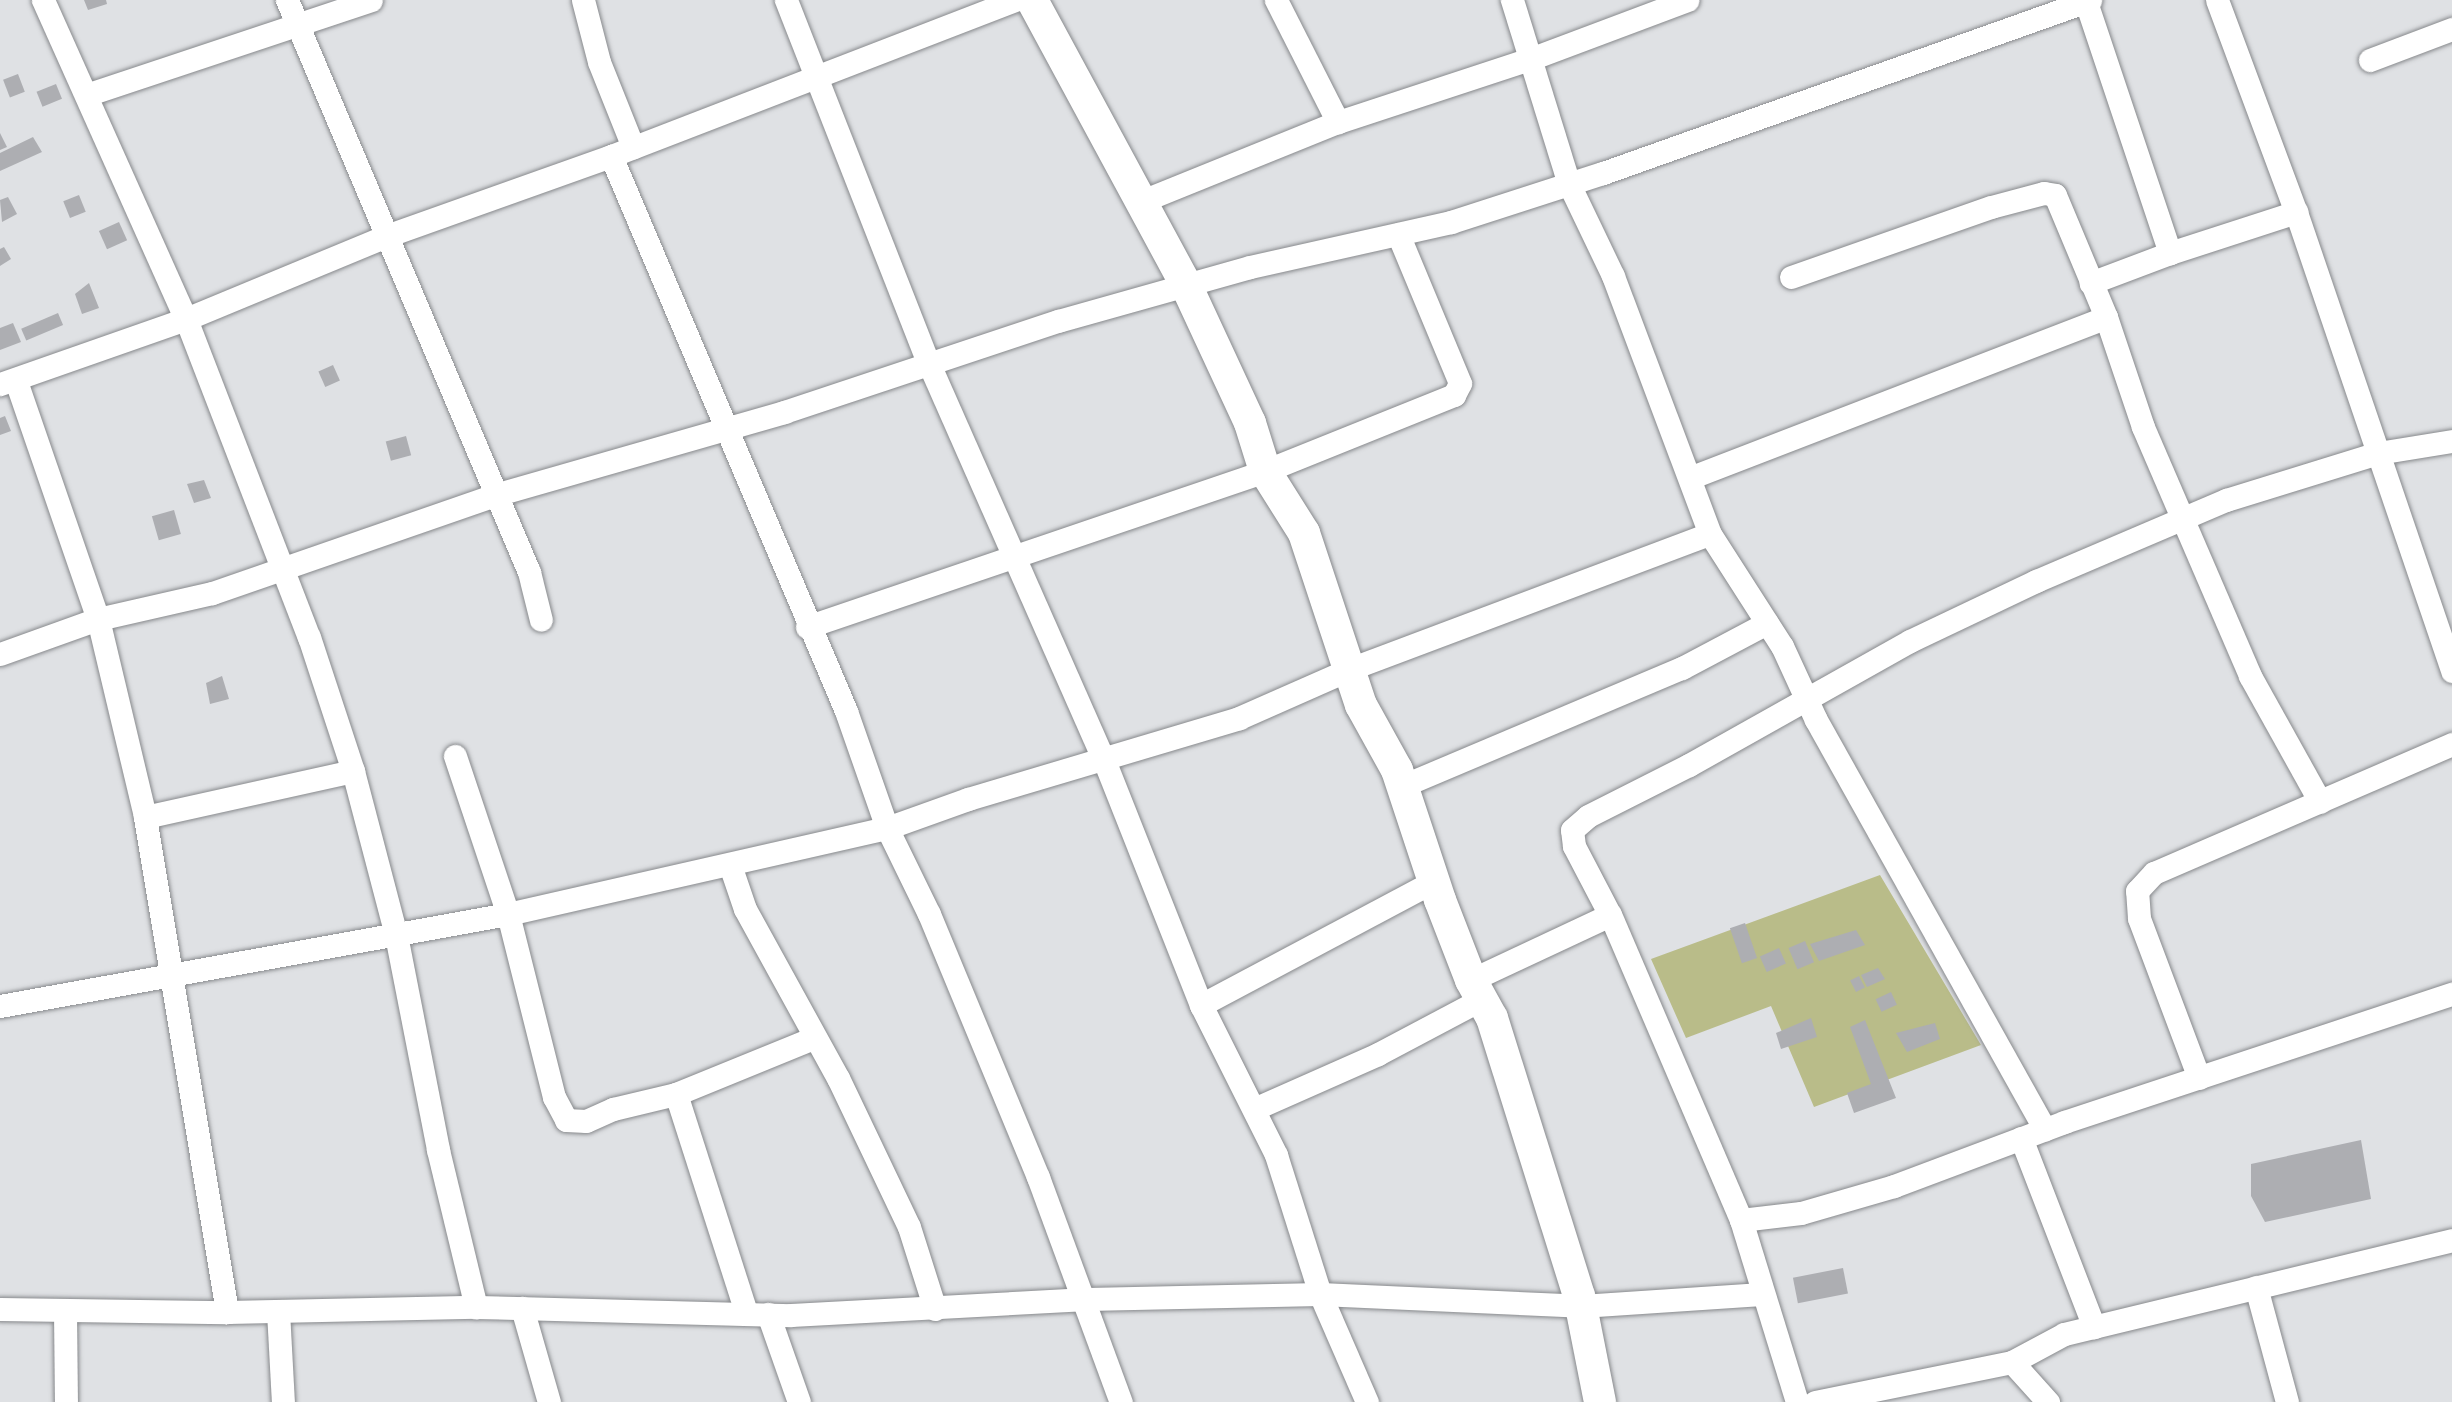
<!DOCTYPE html>
<style>
body{margin:0}
#map{position:relative;width:2452px;height:1402px;overflow:hidden;background:#dfe1e4;font-family:"Fira Sans",sans-serif}
div>[style]{position:absolute}
[style*='--x']{left:calc(var(--x)*1px);top:calc(var(--y)*1px);width:calc(var(--w)*1px);rotate:calc(var(--a)*1deg)}
.green>*{inset:0;background:#b9bc89}
.building>*{inset:0;background:#adaeb2;transform-origin:0 0}
.roads{filter:drop-shadow(0 0 2px #87898c) drop-shadow(0 0 2px #87898c)}
.minor>*{height:23px;margin:-11.5px;padding:0 11.5px;transform-origin:11.5px;border-radius:11.5px;background:#fff}
.secondary>*{height:32px;margin:-16px;padding:0 16px;transform-origin:16px;border-radius:16px;background:#fff}
span{translate:-50% -50%;white-space:nowrap;text-align:center;line-height:1.15;-webkit-text-stroke:7px #fff;paint-order:stroke}
</style>
<div id="map">
<div class="green">
<i style="clip-path:polygon(1880px 875px,1981px 1045px,1814px 1107px,1771px 1006px,1686px 1038px,1651px 959px)"></i>
</div>
<div class="building">
<i style="clip-path:polygon(84px 0,106px 0,107px 4px,88px 10px)"></i>
<i style="left:18px;top:74px;width:19px;height:16px;rotate:69deg"></i>
<i style="left:56px;top:84px;width:16px;height:21px;rotate:68deg"></i>
<i style="clip-path:polygon(0 133px,7px 147px,0 150px)"></i>
<i style="clip-path:polygon(33px 137px,42px 152px,0 171px,0 153px)"></i>
<i style="left:79px;top:195px;width:18px;height:17px;rotate:68deg"></i>
<i style="clip-path:polygon(8px 197px,17px 214px,2px 222px,0 200px)"></i>
<i style="left:119px;top:222px;width:20px;height:22px;rotate:66deg"></i>
<i style="clip-path:polygon(4px 247px,11px 259px,0 266px,0 249px)"></i>
<i style="clip-path:polygon(89px 283px,99px 308px,82px 314px,75px 294px)"></i>
<i style="left:58px;top:313px;width:13px;height:40px;rotate:67deg"></i>
<i style="clip-path:polygon(13px 323px,21px 342px,0 350px,0 328px)"></i>
<i style="left:333px;top:365px;width:17px;height:16px;rotate:66deg"></i>
<i style="clip-path:polygon(5px 416px,11px 431px,0 435px,0 418px)"></i>
<i style="left:406px;top:436px;width:20px;height:21px;rotate:75deg"></i>
<i style="clip-path:polygon(204px 480px,211px 498px,194px 503px,187px 484px)"></i>
<i style="left:174px;top:510px;width:25px;height:23px;rotate:74deg"></i>
<i style="clip-path:polygon(222px 676px,229px 699px,210px 704px,206px 683px)"></i>
<i style="left:1745px;top:923px;width:37px;height:16px;rotate:71deg"></i>
<i style="clip-path:polygon(1856px 930px,1865px 945px,1819px 961px,1810px 944px)"></i>
<i style="left:1805px;top:941px;width:23px;height:18px;rotate:67deg"></i>
<i style="left:1779px;top:948px;width:17px;height:21px;rotate:66deg"></i>
<i style="clip-path:polygon(1878px 968px,1885px 979px,1867px 987px,1861px 975px)"></i>
<i style="left:1859px;top:976px;width:13px;height:10px;rotate:63deg"></i>
<i style="left:1891px;top:992px;width:14px;height:17px;rotate:65deg"></i>
<i style="clip-path:polygon(1811px 1018px,1817px 1037px,1781px 1049px,1776px 1033px)"></i>
<i style="clip-path:polygon(1865px 1020px,1896px 1098px,1854px 1113px,1847px 1093px,1871px 1084px,1850px 1027px)"></i>
<i style="clip-path:polygon(1935px 1023px,1940px 1039px,1907px 1052px,1896px 1033px)"></i>
<i style="clip-path:polygon(2361px 1140px,2371px 1199px,2265px 1222px,2251px 1196px,2251px 1164px)"></i>
<i style="left:1843px;top:1268px;width:26px;height:51px;rotate:79deg"></i>
</div>
<div class="roads">
<div class="minor">
<i style="--x:43;--y:0;--w:350;--a:65.9"></i>
<i style="--x:186;--y:319;--w:341;--a:68.9"></i>
<i style="--x:309;--y:637;--w:141;--a:71.8"></i>
<i style="--x:353;--y:771;--w:170;--a:75.3"></i>
<i style="--x:396;--y:935;--w:219;--a:78.9"></i>
<i style="--x:438;--y:1150;--w:162;--a:76.4"></i>
<i style="--x:287;--y:0;--w:621;--a:67.07"></i>
<i style="--x:529;--y:572;--w:49;--a:76"></i>
<i style="--x:583;--y:0;--w:64;--a:75.5"></i>
<i style="--x:599;--y:62;--w:92;--a:68.2"></i>
<i style="--x:786;--y:0;--w:391;--a:68.6"></i>
<i style="--x:929;--y:364;--w:433;--a:66.2"></i>
<i style="--x:1104;--y:760;--w:264;--a:68.4"></i>
<i style="--x:1201;--y:1005;--w:168;--a:63.4"></i>
<i style="--x:1276;--y:1155;--w:146;--a:72.4"></i>
<i style="--x:1320;--y:1294;--w:118;--a:66.5"></i>
<i style="--x:1276;--y:0;--w:137;--a:63.1"></i>
<i style="--x:1512;--y:0;--w:193;--a:72.8"></i>
<i style="--x:1569;--y:184;--w:102;--a:64.4"></i>
<i style="--x:1613;--y:276;--w:276;--a:69.4"></i>
<i style="--x:1710;--y:534;--w:133;--a:57.3"></i>
<i style="--x:1782;--y:646;--w:81;--a:65.3"></i>
<i style="--x:1816;--y:720;--w:469;--a:60.8"></i>
<i style="--x:2217;--y:0;--w:226;--a:69.6"></i>
<i style="--x:2296;--y:212;--w:485;--a:71.2"></i>
<i style="--x:2086;--y:2;--w:265;--a:71.5"></i>
<i style="--x:2170;--y:253;--w:85;--a:159.4"></i>
<i style="--x:2370;--y:60;--w:88;--a:-20.7"></i>
<i style="--x:89;--y:94;--w:297;--a:-18.4"></i>
<i style="--x:611;--y:156;--w:603;--a:67.05"></i>
<i style="--x:846;--y:711;--w:124;--a:70.7"></i>
<i style="--x:887;--y:828;--w:96;--a:64"></i>
<i style="--x:929;--y:914;--w:285;--a:67.5"></i>
<i style="--x:1038;--y:1177;--w:240;--a:69.8"></i>
<i style="--x:1142;--y:201;--w:211;--a:-22"></i>
<i style="--x:1338;--y:122;--w:205;--a:-18.2"></i>
<i style="--x:1533;--y:58;--w:165;--a:-20.6"></i>
<i style="--x:2170;--y:253;--w:133;--a:-18"></i>
<i style="--x:1791;--y:277;--w:212;--a:-19.3"></i>
<i style="--x:1991;--y:207;--w:55;--a:-14.8"></i>
<i style="--x:2044;--y:193;--w:11;--a:10"></i>
<i style="--x:2055;--y:195;--w:132;--a:67.3"></i>
<i style="--x:2106;--y:317;--w:116;--a:71.4"></i>
<i style="--x:2143;--y:427;--w:271;--a:66.7"></i>
<i style="--x:2250;--y:676;--w:144;--a:60.9"></i>
<i style="--x:16;--y:381;--w:252;--a:71"></i>
<i style="--x:98;--y:619;--w:204;--a:76.6"></i>
<i style="--x:145;--y:817;--w:502;--a:80.59"></i>
<i style="--x:0;--y:384;--w:197;--a:-19.3"></i>
<i style="--x:186;--y:319;--w:220;--a:-22.5"></i>
<i style="--x:389;--y:235;--w:236;--a:-19.6"></i>
<i style="--x:611;--y:156;--w:434;--a:-21.1"></i>
<i style="--x:1692;--y:477;--w:444;--a:-21.1"></i>
<i style="--x:807;--y:627;--w:484;--a:-18.8"></i>
<i style="--x:1265;--y:471;--w:204;--a:-21.9"></i>
<i style="--x:1454;--y:395;--w:13;--a:-63"></i>
<i style="--x:1460;--y:383;--w:161;--a:-112.6"></i>
<i style="--x:0;--y:654;--w:104;--a:-19.7"></i>
<i style="--x:98;--y:619;--w:117;--a:-12.8"></i>
<i style="--x:212;--y:593;--w:299;--a:-19.1"></i>
<i style="--x:495;--y:495;--w:301;--a:-16"></i>
<i style="--x:784;--y:412;--w:289;--a:-18.4"></i>
<i style="--x:1058;--y:321;--w:199;--a:-15.7"></i>
<i style="--x:1250;--y:267;--w:206;--a:-12.6"></i>
<i style="--x:1451;--y:222;--w:160;--a:-17.9"></i>
<i style="--x:1603;--y:173;--w:517;--a:-19.56"></i>
<i style="--x:455;--y:756;--w:167;--a:71.5"></i>
<i style="--x:508;--y:914;--w:189;--a:75.9"></i>
<i style="--x:554;--y:1097;--w:26;--a:62"></i>
<i style="--x:566;--y:1120;--w:20;--a:3"></i>
<i style="--x:586;--y:1121;--w:30;--a:-24"></i>
<i style="--x:613;--y:1109;--w:65;--a:-13.4"></i>
<i style="--x:676;--y:1094;--w:148;--a:-22.2"></i>
<i style="--x:1402;--y:786;--w:304;--a:-22.9"></i>
<i style="--x:1682;--y:668;--w:96;--a:-27.9"></i>
<i style="--x:145;--y:817;--w:213;--a:-12.5"></i>
<i style="--x:730;--y:865;--w:46;--a:71.2"></i>
<i style="--x:745;--y:909;--w:193;--a:61.2"></i>
<i style="--x:838;--y:1078;--w:165;--a:64.5"></i>
<i style="--x:909;--y:1227;--w:86;--a:72.4"></i>
<i style="--x:1471;--y:980;--w:153;--a:-25.1"></i>
<i style="--x:1201;--y:1005;--w:264;--a:-28"></i>
<i style="--x:0;--y:1006;--w:516;--a:-10.27"></i>
<i style="--x:508;--y:914;--w:389;--a:-12.8"></i>
<i style="--x:887;--y:828;--w:86;--a:-19.7"></i>
<i style="--x:968;--y:799;--w:283;--a:-16.6"></i>
<i style="--x:1239;--y:718;--w:121;--a:-23.8"></i>
<i style="--x:1350;--y:669;--w:384;--a:-20.6"></i>
<i style="--x:2199;--y:1078;--w:171;--a:-110.6"></i>
<i style="--x:2139;--y:918;--w:27;--a:-94"></i>
<i style="--x:2137;--y:891;--w:25;--a:-47"></i>
<i style="--x:2154;--y:873;--w:325;--a:-23.4"></i>
<i style="--x:676;--y:1094;--w:229;--a:72.2"></i>
<i style="--x:1254;--y:1109;--w:136;--a:-23.9"></i>
<i style="--x:1378;--y:1054;--w:118;--a:-27.9"></i>
<i style="--x:2021;--y:1138;--w:203;--a:68.9"></i>
<i style="--x:1741;--y:1220;--w:60;--a:-6.7"></i>
<i style="--x:1801;--y:1213;--w:97;--a:-16.2"></i>
<i style="--x:1894;--y:1186;--w:182;--a:-20.6"></i>
<i style="--x:2064;--y:1122;--w:409;--a:-18.3"></i>
<i style="--x:2256;--y:1287;--w:119;--a:74.9"></i>
<i style="--x:522;--y:1308;--w:98;--a:74"></i>
<i style="--x:0;--y:1309;--w:227;--a:0.8"></i>
<i style="--x:227;--y:1312;--w:249;--a:-1.2"></i>
<i style="--x:476;--y:1307;--w:315;--a:1.5"></i>
<i style="--x:791;--y:1315;--w:296;--a:-3.1"></i>
<i style="--x:1087;--y:1299;--w:233;--a:-1.2"></i>
<i style="--x:1320;--y:1294;--w:261;--a:2.6"></i>
<i style="--x:1581;--y:1306;--w:181;--a:-3.8"></i>
<i style="--x:65;--y:1311;--w:91;--a:89.4"></i>
<i style="--x:278;--y:1311;--w:91;--a:86.9"></i>
<i style="--x:768;--y:1314;--w:93;--a:70.6"></i>
<i style="--x:2012;--y:1362;--w:54;--a:48"></i>
<i style="--x:1797;--y:1402;--w:190;--a:-107.1"></i>
<i style="--x:1741;--y:1220;--w:332;--a:-113.2"></i>
<i style="--x:1610;--y:915;--w:78;--a:-117.6"></i>
<i style="--x:1574;--y:846;--w:16;--a:-97"></i>
<i style="--x:1572;--y:830;--w:21;--a:-41"></i>
<i style="--x:1588;--y:816;--w:113;--a:-26.8"></i>
<i style="--x:1689;--y:765;--w:253;--a:-29.3"></i>
<i style="--x:1910;--y:641;--w:140;--a:-25.5"></i>
<i style="--x:2036;--y:581;--w:207;--a:-23.1"></i>
<i style="--x:2226;--y:500;--w:159;--a:-17.2"></i>
<i style="--x:2378;--y:453;--w:75;--a:-9.2"></i>
<i style="--x:1815;--y:1402;--w:201;--a:-11.5"></i>
<i style="--x:2012;--y:1362;--w:59;--a:-28.3"></i>
<i style="--x:2064;--y:1334;--w:399;--a:-13.6"></i>
</div>
<div class="secondary">
<i style="--x:1032;--y:0;--w:324;--a:61.6"></i>
<i style="--x:1186;--y:285;--w:152;--a:65.1"></i>
<i style="--x:1250;--y:423;--w:50;--a:72.6"></i>
<i style="--x:1265;--y:471;--w:73;--a:57.8"></i>
<i style="--x:1304;--y:533;--w:181;--a:71.7"></i>
<i style="--x:1361;--y:705;--w:74;--a:61"></i>
<i style="--x:1397;--y:770;--w:137;--a:71.7"></i>
<i style="--x:1440;--y:900;--w:86;--a:68.8"></i>
<i style="--x:1471;--y:980;--w:43;--a:61.1"></i>
<i style="--x:1492;--y:1018;--w:291;--a:72.6"></i>
<i style="--x:1579;--y:1296;--w:108;--a:78.8"></i>
</div>
</div>
</div>
